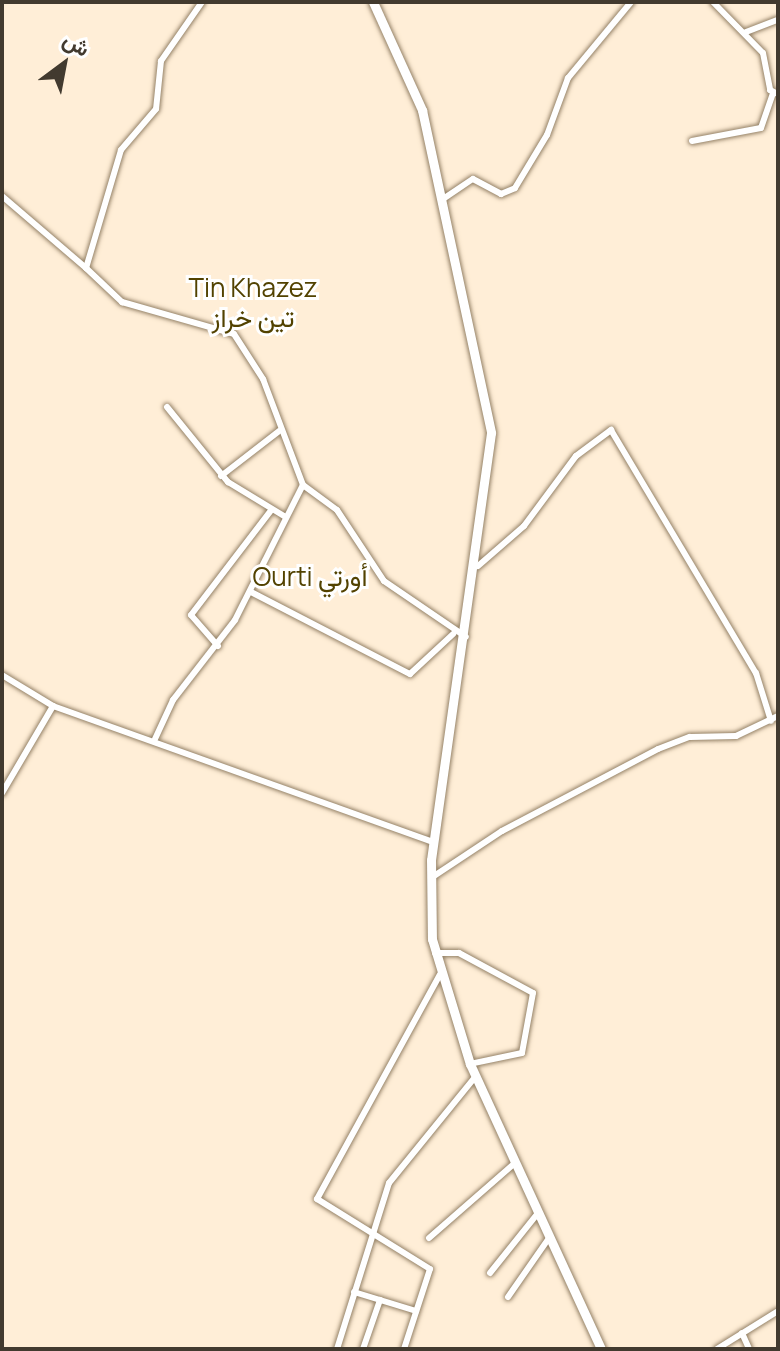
<!DOCTYPE html>
<meta charset="utf-8">
<style>
body{margin:0}
#map{position:relative;width:780px;height:1351px;overflow:hidden;background:#ffeed7;font-family:Manrope,Vazirmatn,sans-serif}
div>[style]{position:absolute}
[style*='--x']{left:calc(var(--x)*1px);top:calc(var(--y)*1px);width:calc(var(--w)*1px);rotate:calc(var(--a)*1deg)}
.roads{filter:drop-shadow(0 0 2px #958267) drop-shadow(0 0 2px #958267)}
.minor>*{height:6px;margin:-3px;padding:0 3px;transform-origin:3px;border-radius:3px;background:#fff}
.secondary>*{height:9px;margin:-4.5px;padding:0 4.5px;transform-origin:4.5px;border-radius:4.5px;background:#fff}
span{translate:-50% -50%;white-space:nowrap;text-align:center;line-height:1.15;-webkit-text-stroke:6px #fff;paint-order:stroke}
.quarter-label{font-size:26px;color:#524200}
.frame{position:absolute;inset:0;border:4px solid #423a2f;pointer-events:none}
.north{position:absolute;left:24px;top:24px;width:80px;height:80px;-webkit-text-stroke:6px #fff;paint-order:stroke;rotate:32deg;font-size:22px;font-weight:700;line-height:32px;text-align:center;color:#423a2f}
.north::after{content:'';display:block;margin:auto;width:28px;height:36px;background:#423a2f;clip-path:polygon(50% 0,100% 100%,50% 72%,0 100%)}
</style>
<div id="map">
<div class="roads">
<div class="minor">
<i style="--x:202;--y:2;--w:72;--a:124.8"></i>
<i style="--x:161;--y:61;--w:48;--a:95.9"></i>
<i style="--x:156;--y:109;--w:54;--a:130.5"></i>
<i style="--x:121;--y:150;--w:123;--a:106.5"></i>
<i style="--x:86;--y:268;--w:50;--a:43.4"></i>
<i style="--x:122;--y:302;--w:116;--a:15.9"></i>
<i style="--x:234;--y:334;--w:54;--a:57.2"></i>
<i style="--x:263;--y:379;--w:113;--a:69.3"></i>
<i style="--x:303;--y:485;--w:42;--a:36.3"></i>
<i style="--x:337;--y:510;--w:85;--a:56.5"></i>
<i style="--x:384;--y:581;--w:99;--a:34.3"></i>
<i style="--x:713;--y:2;--w:71;--a:45.6"></i>
<i style="--x:763;--y:53;--w:38;--a:79"></i>
<i style="--x:770;--y:90;--w:9;--a:27"></i>
<i style="--x:746;--y:32;--w:34;--a:-21"></i>
<i style="--x:692;--y:141;--w:70;--a:-10.7"></i>
<i style="--x:761;--y:128;--w:36;--a:-71"></i>
<i style="--x:2;--y:196;--w:111;--a:40.6"></i>
<i style="--x:443;--y:199;--w:36;--a:-34"></i>
<i style="--x:473;--y:179;--w:32;--a:28"></i>
<i style="--x:501;--y:194;--w:15;--a:-23"></i>
<i style="--x:515;--y:188;--w:62;--a:-58.9"></i>
<i style="--x:547;--y:135;--w:61;--a:-69.8"></i>
<i style="--x:568;--y:78;--w:99;--a:-50.3"></i>
<i style="--x:167;--y:407;--w:97;--a:50.9"></i>
<i style="--x:228;--y:482;--w:66;--a:31.3"></i>
<i style="--x:221;--y:476;--w:73;--a:-37.8"></i>
<i style="--x:478;--y:566;--w:61;--a:-41"></i>
<i style="--x:524;--y:526;--w:87;--a:-53.4"></i>
<i style="--x:576;--y:456;--w:44;--a:-36.6"></i>
<i style="--x:611;--y:430;--w:283;--a:59.2"></i>
<i style="--x:756;--y:673;--w:50;--a:72.6"></i>
<i style="--x:251;--y:592;--w:179;--a:27.3"></i>
<i style="--x:410;--y:674;--w:59;--a:-42.9"></i>
<i style="--x:218;--y:646;--w:41;--a:-131.1"></i>
<i style="--x:191;--y:615;--w:133;--a:-52.6"></i>
<i style="--x:2;--y:675;--w:60;--a:31.3"></i>
<i style="--x:155;--y:739;--w:43;--a:-65.2"></i>
<i style="--x:173;--y:700;--w:101;--a:-52.2"></i>
<i style="--x:235;--y:620;--w:151;--a:-63.3"></i>
<i style="--x:2;--y:793;--w:101;--a:-59.6"></i>
<i style="--x:53;--y:706;--w:404;--a:19.7"></i>
<i style="--x:431;--y:878;--w:85;--a:-33.5"></i>
<i style="--x:502;--y:831;--w:176;--a:-27.7"></i>
<i style="--x:658;--y:749;--w:34;--a:-21"></i>
<i style="--x:690;--y:737;--w:46;--a:-1.2"></i>
<i style="--x:736;--y:736;--w:47;--a:-25.5"></i>
<i style="--x:435;--y:953;--w:24;--a:0"></i>
<i style="--x:459;--y:953;--w:84;--a:28.4"></i>
<i style="--x:533;--y:993;--w:61;--a:100.4"></i>
<i style="--x:522;--y:1053;--w:53;--a:168.1"></i>
<i style="--x:429;--y:1238;--w:114;--a:-41.1"></i>
<i style="--x:490;--y:1273;--w:77;--a:-51.3"></i>
<i style="--x:354;--y:1292;--w:65;--a:17"></i>
<i style="--x:508;--y:1297;--w:72;--a:-55.2"></i>
<i style="--x:742;--y:1333;--w:17;--a:66"></i>
<i style="--x:337;--y:1349;--w:174;--a:-72.6"></i>
<i style="--x:389;--y:1183;--w:138;--a:-50.9"></i>
<i style="--x:363;--y:1349;--w:52;--a:-70.9"></i>
<i style="--x:404;--y:1349;--w:84;--a:-72"></i>
<i style="--x:430;--y:1269;--w:133;--a:-148.2"></i>
<i style="--x:317;--y:1199;--w:256;--a:-61.3"></i>
<i style="--x:717;--y:1349;--w:72;--a:-31.9"></i>
</div>
<div class="secondary">
<i style="--x:373;--y:2;--w:119;--a:65.6"></i>
<i style="--x:422;--y:110;--w:330;--a:77.9"></i>
<i style="--x:491;--y:433;--w:431;--a:98"></i>
<i style="--x:431;--y:860;--w:79;--a:89.3"></i>
<i style="--x:432;--y:939;--w:131;--a:73.1"></i>
<i style="--x:470;--y:1064;--w:314;--a:65.3"></i>
</div>
</div>
<div class="quarter-label">
<span style="left:253px;top:303px">Tin Khazez<br>تين خراز</span>
<span style="left:310px;top:577px">Ourti أورتي</span>
</div>
<div class="frame"></div>
<div class="north">ش</div>
</div>
